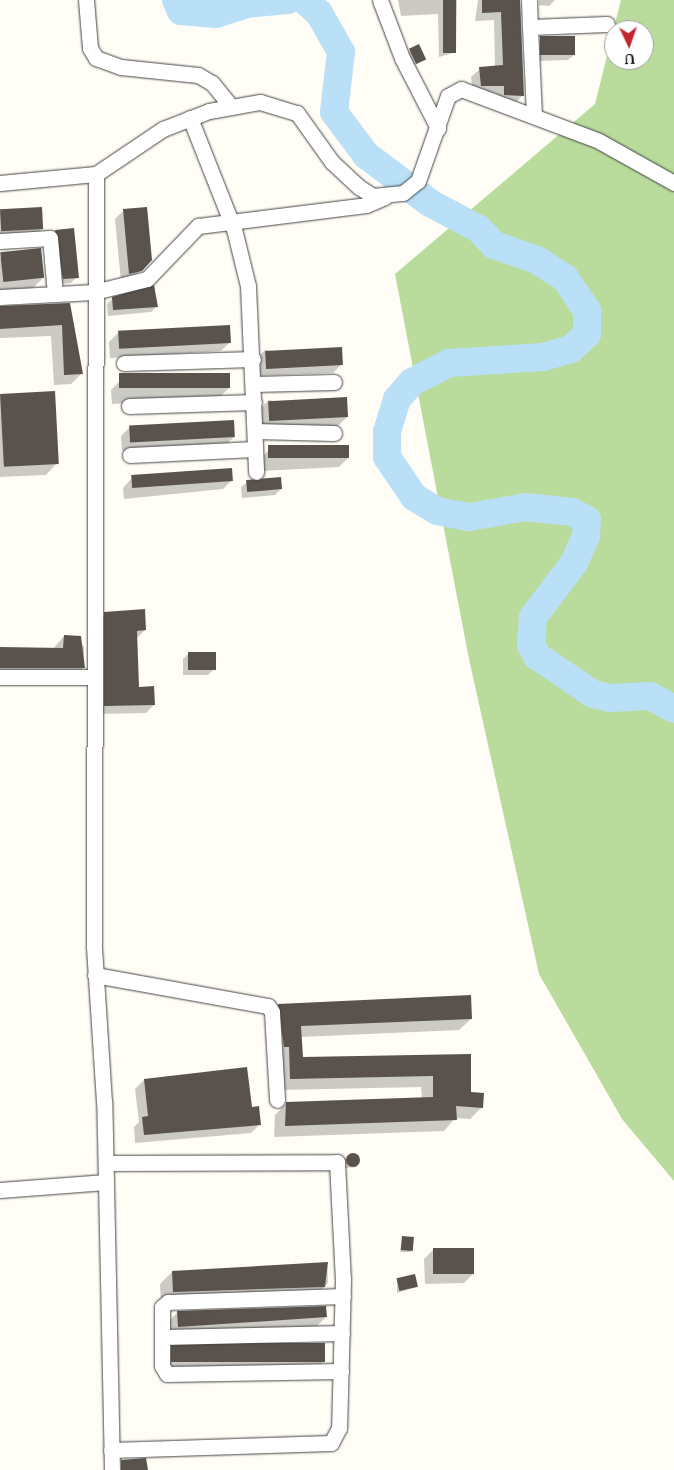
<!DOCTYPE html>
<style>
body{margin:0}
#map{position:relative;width:674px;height:1470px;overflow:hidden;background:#fffdf5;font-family:Lora,serif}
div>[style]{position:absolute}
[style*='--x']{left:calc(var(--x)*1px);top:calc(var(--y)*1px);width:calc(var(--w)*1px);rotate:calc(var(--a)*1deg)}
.forest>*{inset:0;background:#b9dc9c}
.shadow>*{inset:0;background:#0003}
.river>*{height:28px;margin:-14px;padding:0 14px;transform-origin:14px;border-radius:14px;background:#b9e0f7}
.building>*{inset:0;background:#5a524d;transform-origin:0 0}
.round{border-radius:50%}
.roads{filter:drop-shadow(0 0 1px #444) drop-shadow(0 0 1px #444)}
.minor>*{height:15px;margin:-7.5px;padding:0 7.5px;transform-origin:7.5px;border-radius:7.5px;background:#fff}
span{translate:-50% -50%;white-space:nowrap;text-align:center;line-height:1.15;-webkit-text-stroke:5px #fff;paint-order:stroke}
.north{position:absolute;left:604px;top:20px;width:50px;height:50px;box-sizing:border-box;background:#fff;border:1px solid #a0a0a0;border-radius:50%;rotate:177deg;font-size:14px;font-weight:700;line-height:20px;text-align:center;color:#111}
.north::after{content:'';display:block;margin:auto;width:18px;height:22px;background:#c4262e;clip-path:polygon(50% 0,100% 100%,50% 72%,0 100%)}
</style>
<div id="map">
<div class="forest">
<i style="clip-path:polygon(evenodd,621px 0,674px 0,674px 1181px,622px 1119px,539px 974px,469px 659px,395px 274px,595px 104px,621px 0,614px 30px,644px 30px,644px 60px,614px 60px,614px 30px)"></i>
</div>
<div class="shadow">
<i style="clip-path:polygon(398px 0,457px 0,456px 52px,439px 57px,438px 14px,401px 16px)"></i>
<i style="clip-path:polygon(478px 0,520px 0,523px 95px,514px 104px,496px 103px,496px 93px,473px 94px,471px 77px,480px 69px,495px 67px,494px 20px,475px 21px)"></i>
<i style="clip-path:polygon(539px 0,555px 0,549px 6px,539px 5px)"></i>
<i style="clip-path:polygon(542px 38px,574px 55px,568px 60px,536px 61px,537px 44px)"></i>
<i style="clip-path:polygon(418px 46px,423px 60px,413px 66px,407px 53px)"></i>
<i style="clip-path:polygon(0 210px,42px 229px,30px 240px,0 242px)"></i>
<i style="clip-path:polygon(124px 210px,151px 260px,132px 279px,121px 282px,115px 219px)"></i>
<i style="clip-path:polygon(56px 237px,77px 277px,71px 283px,58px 284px)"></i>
<i style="clip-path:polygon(0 257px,43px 278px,31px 290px,0 292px)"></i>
<i style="clip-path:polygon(154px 286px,157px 306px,151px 312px,108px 316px,107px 304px,113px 298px)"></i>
<i style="clip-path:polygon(69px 304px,82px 373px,71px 384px,54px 385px,51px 336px,0 338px,0 307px)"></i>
<i style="clip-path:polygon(118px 333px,230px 342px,221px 351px,110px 358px,109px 342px)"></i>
<i style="clip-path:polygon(265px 350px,342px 364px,333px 373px,257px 376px,256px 359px)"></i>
<i style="clip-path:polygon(120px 381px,229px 388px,220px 397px,112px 404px,111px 390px)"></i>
<i style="clip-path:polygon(0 396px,57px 463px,46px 475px,0 477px)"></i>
<i style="clip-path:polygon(269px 400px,347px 417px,338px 426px,260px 428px,260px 409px)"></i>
<i style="clip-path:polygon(130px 427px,234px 437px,225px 446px,122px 451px,121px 436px)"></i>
<i style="clip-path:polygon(269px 450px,348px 458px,339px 467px,261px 471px,260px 459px)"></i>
<i style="clip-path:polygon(131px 479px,232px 480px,223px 489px,124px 499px,123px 488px)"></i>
<i style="clip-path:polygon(247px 482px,281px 489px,275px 495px,242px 498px,241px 487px)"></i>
<i style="clip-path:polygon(105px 613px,145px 630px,136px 639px,138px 688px,154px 705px,146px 713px,96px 714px,97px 622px)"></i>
<i style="clip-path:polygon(64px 636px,84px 646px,84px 667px,73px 678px,0 679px,0 648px,53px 649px)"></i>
<i style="clip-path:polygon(189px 653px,214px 669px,208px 675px,183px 675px,183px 659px)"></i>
<i style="clip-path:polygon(278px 1005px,471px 1019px,459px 1030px,300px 1037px,302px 1059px,470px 1055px,470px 1093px,482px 1107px,470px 1119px,455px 1118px,444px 1131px,274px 1137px,275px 1115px,286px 1104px,422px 1099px,421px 1087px,279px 1090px,267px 1016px)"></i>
<i style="clip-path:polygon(144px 1080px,250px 1109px,260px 1124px,251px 1133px,135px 1143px,134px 1127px,139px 1122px,135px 1089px)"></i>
<i style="clip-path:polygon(359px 1155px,357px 1167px,344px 1168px,345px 1158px)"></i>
<i style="clip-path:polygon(402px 1238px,412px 1249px,410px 1252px,400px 1252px)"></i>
<i style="clip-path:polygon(433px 1250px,473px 1274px,464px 1283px,425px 1284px,424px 1259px)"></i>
<i style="clip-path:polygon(327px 1263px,328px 1283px,316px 1295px,161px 1304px,160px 1284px,172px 1272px)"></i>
<i style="clip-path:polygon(397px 1279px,416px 1287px,397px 1293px)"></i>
<i style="clip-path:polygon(178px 1312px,326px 1317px,317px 1326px,169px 1336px,169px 1321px)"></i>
<i style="clip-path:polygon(172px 1347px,324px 1361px,312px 1373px,160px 1375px,160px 1359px)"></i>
</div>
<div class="river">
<i style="--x:176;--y:0;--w:12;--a:66"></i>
<i style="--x:181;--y:11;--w:35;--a:5"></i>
<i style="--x:216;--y:14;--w:32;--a:-18"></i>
<i style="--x:246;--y:4;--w:42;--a:-5.4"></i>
<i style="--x:304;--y:0;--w:20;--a:41"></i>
<i style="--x:319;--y:13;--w:45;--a:60.6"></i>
<i style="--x:341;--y:52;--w:60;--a:96.7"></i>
<i style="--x:334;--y:112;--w:54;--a:53.3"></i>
<i style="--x:366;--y:155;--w:80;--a:36.9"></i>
<i style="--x:430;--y:203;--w:55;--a:28"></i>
<i style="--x:479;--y:229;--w:22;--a:47"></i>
<i style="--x:494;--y:245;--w:46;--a:19.2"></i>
<i style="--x:537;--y:260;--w:33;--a:33"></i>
<i style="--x:565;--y:278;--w:40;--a:56"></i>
<i style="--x:587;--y:311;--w:23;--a:90"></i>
<i style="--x:587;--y:334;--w:22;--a:137"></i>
<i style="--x:571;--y:349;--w:29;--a:164"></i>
<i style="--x:543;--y:357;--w:94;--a:176.3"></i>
<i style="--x:449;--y:363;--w:42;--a:152.8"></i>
<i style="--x:412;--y:382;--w:23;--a:131"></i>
<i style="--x:397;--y:399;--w:34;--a:107"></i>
<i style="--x:387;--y:432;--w:25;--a:90"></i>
<i style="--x:387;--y:457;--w:48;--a:56"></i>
<i style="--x:414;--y:497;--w:27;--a:31"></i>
<i style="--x:437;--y:511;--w:33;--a:11"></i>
<i style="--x:469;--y:517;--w:58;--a:-10"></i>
<i style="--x:526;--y:507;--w:46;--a:6.2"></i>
<i style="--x:572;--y:512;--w:17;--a:28"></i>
<i style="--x:587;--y:520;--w:16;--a:94"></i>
<i style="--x:586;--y:536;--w:30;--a:114"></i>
<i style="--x:574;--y:563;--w:68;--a:127.2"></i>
<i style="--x:533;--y:617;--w:28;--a:94"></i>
<i style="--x:531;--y:645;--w:13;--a:61"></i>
<i style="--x:537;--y:656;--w:68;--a:34.2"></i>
<i style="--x:593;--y:694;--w:18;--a:13"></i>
<i style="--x:611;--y:698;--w:39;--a:-3"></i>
<i style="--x:650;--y:696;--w:27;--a:28"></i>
</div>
<div class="building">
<i style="left:443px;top:0;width:13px;height:53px"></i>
<i style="clip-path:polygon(482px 0,520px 0,524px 96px,504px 95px,504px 86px,481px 86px,479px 67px,503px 65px,501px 12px,482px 13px)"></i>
<i style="left:575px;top:36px;width:19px;height:35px;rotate:90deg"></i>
<i style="left:419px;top:44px;width:17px;height:11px;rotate:65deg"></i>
<i style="left:42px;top:207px;width:22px;height:42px;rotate:87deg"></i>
<i style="clip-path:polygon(147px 207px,152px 260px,142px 271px,129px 274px,123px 209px)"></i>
<i style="clip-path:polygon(74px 228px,79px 278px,63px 279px,55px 230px)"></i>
<i style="left:41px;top:248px;width:30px;height:41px;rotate:84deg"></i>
<i style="clip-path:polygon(154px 285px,158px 307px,113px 310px,112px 297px)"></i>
<i style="clip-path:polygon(70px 303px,83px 374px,64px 375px,62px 325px,0 329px,0 306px)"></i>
<i style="left:230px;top:325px;width:18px;height:112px;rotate:87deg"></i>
<i style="left:342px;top:347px;width:18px;height:77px;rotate:87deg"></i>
<i style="left:230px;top:373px;width:15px;height:111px;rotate:90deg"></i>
<i style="left:55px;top:391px;width:73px;height:55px;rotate:87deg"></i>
<i style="left:347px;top:397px;width:20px;height:79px;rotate:87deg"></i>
<i style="left:234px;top:420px;width:17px;height:105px;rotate:87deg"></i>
<i style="left:349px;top:445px;width:13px;height:81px;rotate:90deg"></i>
<i style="left:232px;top:468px;width:13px;height:101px;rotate:86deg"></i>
<i style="left:281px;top:477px;width:12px;height:35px;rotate:85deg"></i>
<i style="clip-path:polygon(145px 609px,146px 630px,137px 631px,139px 687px,154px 686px,155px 705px,104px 706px,104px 612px)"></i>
<i style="clip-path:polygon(64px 635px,81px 636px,85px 668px,0 668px,0 647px,63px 648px)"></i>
<i style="left:188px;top:652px;width:28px;height:18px"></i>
<i style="clip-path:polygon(471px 995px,472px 1019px,301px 1026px,303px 1057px,471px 1054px,471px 1092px,484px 1093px,483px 1108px,456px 1106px,457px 1120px,285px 1126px,286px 1102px,433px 1097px,433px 1076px,290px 1079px,289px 1047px,284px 1047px,278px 1004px)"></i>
<i style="clip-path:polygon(247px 1067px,252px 1107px,259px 1106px,261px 1125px,144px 1135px,142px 1117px,148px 1116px,144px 1079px)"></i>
<i class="round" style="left:346px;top:1153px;width:14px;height:14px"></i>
<i style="left:402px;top:1236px;width:12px;height:14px;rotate:5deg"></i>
<i style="left:474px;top:1248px;width:26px;height:41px;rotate:90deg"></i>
<i style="clip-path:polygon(328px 1262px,325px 1287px,173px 1292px,172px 1271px)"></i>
<i style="left:415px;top:1274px;width:13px;height:19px;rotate:77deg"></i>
<i style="clip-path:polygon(326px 1306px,327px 1317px,178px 1327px,177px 1311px)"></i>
<i style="left:325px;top:1343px;width:19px;height:154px;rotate:90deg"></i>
<i style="clip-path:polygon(146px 1458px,148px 1470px,121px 1470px,121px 1460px)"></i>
</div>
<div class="roads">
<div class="minor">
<i style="--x:86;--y:0;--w:48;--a:85.2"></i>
<i style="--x:90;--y:48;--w:12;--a:59"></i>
<i style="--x:96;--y:58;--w:27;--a:20"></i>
<i style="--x:121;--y:67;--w:77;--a:5.9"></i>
<i style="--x:198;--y:75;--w:16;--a:30"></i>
<i style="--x:212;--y:83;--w:28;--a:51"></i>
<i style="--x:380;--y:0;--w:62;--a:69.2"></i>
<i style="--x:402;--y:58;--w:79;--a:62.8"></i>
<i style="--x:529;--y:0;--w:27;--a:88"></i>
<i style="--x:530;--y:27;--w:77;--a:-2.2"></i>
<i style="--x:530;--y:27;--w:87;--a:87.4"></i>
<i style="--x:190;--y:118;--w:119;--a:68.4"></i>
<i style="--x:234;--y:229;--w:59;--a:76.2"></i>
<i style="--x:248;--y:286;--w:186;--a:87.5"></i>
<i style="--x:0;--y:183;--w:96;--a:-5.4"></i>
<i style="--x:0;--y:241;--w:50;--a:-3.4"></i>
<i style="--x:50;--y:238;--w:56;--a:84.9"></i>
<i style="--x:0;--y:297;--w:94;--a:-3"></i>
<i style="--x:94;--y:292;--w:55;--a:-13.8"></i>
<i style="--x:147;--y:279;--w:74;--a:-46.1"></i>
<i style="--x:198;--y:226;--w:169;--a:-7.1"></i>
<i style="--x:366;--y:205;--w:21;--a:-23"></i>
<i style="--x:124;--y:363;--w:129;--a:-1.8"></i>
<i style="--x:254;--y:384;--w:80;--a:-1.4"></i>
<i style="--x:129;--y:406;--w:125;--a:-1.8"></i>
<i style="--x:255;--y:431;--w:79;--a:1.5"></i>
<i style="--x:130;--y:455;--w:125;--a:-2.7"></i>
<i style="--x:0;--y:677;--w:95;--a:0"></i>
<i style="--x:95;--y:975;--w:176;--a:10.2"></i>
<i style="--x:268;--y:1006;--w:7;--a:56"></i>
<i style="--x:272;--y:1012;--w:88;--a:86.7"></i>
<i style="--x:106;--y:1163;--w:231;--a:-0.2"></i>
<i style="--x:337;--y:1162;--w:117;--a:87.1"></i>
<i style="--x:343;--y:1279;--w:149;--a:91.5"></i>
<i style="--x:339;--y:1428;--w:17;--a:118"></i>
<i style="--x:331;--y:1443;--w:220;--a:178.2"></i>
<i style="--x:0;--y:1190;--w:106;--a:-4.3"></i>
<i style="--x:163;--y:1337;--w:179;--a:-1.3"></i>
<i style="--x:341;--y:1371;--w:174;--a:179"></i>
<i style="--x:167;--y:1374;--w:9;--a:-122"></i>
<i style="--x:162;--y:1366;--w:59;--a:-90"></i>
<i style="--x:162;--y:1307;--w:8;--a:-40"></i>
<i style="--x:168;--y:1302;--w:175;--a:-2"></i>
<i style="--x:112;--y:1470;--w:368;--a:-91.2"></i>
<i style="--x:104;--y:1102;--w:156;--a:-93.7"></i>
<i style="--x:94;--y:946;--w:772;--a:-89.85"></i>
<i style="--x:96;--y:174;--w:81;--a:-33.9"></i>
<i style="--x:163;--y:129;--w:49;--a:-21.4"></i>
<i style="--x:209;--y:111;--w:52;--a:-10"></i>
<i style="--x:260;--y:102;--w:39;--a:17"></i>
<i style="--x:297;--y:113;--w:60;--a:54.5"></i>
<i style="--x:332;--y:162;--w:37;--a:43"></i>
<i style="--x:359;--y:187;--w:17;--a:33"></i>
<i style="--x:373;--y:196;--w:30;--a:-6"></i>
<i style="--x:403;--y:193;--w:19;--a:-39"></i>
<i style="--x:418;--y:181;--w:90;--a:-70.6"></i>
<i style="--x:448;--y:96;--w:15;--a:-28"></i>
<i style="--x:461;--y:89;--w:147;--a:20.6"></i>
<i style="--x:599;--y:141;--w:86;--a:29.2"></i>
</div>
</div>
<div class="north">U</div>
</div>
